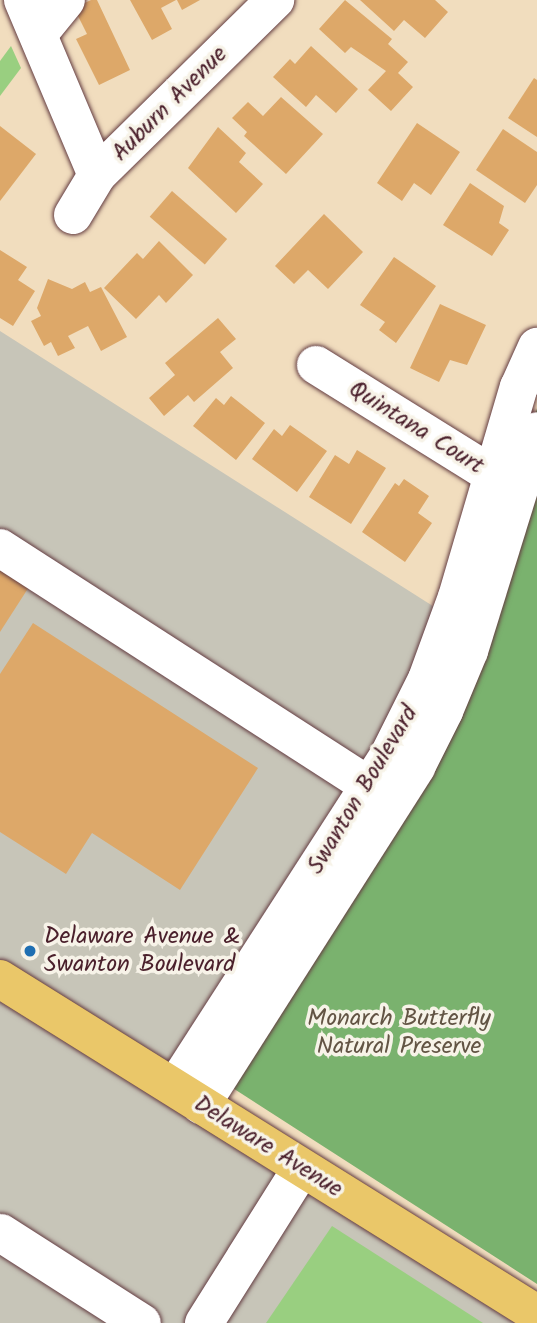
<!DOCTYPE html>
<style>
body{margin:0}
#map{position:relative;width:537px;height:1323px;overflow:hidden;background:#f1ddbe;font-family:Kalam,sans-serif}
div>[style]{position:absolute}
[style*='--x']{left:calc(var(--x)*1px);top:calc(var(--y)*1px);width:calc(var(--w)*1px);rotate:calc(var(--a)*1deg)}
.industrial>*{inset:0;background:#c7c5b8}
.green>*{inset:0;background:#99cf80}
.forest>*{inset:0;background:#7ab26e}
.building>*{inset:0;background:#dda869;transform-origin:0 0}
.roads{filter:drop-shadow(0 0 2px #633c41) drop-shadow(0 0 2px #633c41)}
.minor>*{height:38px;margin:-19px;padding:0 19px;transform-origin:19px;border-radius:19px;background:#fff}
.major>*{height:38px;margin:-19px;padding:0 19px;transform-origin:19px;border-radius:19px;background:#eac769}
.dots>*{width:19px;height:19px;translate:-50% -50%;box-sizing:border-box;border:4px solid #f7f3e8;border-radius:50%}
span{translate:-50% -50%;white-space:nowrap;text-align:center;line-height:1.15;-webkit-text-stroke:7px #f7f3e8;paint-order:stroke}
.street-label{font-size:24px;color:#4a1f2b}
.poi-label{font-size:24px;color:#4a1f2b}
.left{translate:0 -50%;text-align:left}
.park-label{font-size:24px;color:#625444}
</style>
<div id="map">
<div class="industrial">
<i style="clip-path:polygon(0 331px,469px 629px,193px 1095px,537px 1323px,0 1323px)"></i>
</div>
<div class="green">
<i style="clip-path:polygon(11px 46px,21px 68px,0 96px,0 61px)"></i>
<i style="clip-path:polygon(332px 1226px,483px 1323px,266px 1323px)"></i>
</div>
<div class="forest">
<i style="clip-path:polygon(537px 409px,537px 1284px,211px 1074px,514px 465px)"></i>
</div>
<div class="building">
<i style="clip-path:polygon(91px 0,97px 0,130px 70px,99px 85px,76px 39px,87px 34px,74px 8px)"></i>
<i style="clip-path:polygon(130px 0,176px 0,161px 8px,172px 29px,152px 40px)"></i>
<i style="clip-path:polygon(177px 0,200px 0,182px 10px)"></i>
<i style="clip-path:polygon(345px 0,392px 39px,388px 44px,408px 62px,398px 73px,413px 87px,391px 111px,368px 90px,386px 71px,351px 47px,345px 53px,319px 29px)"></i>
<i style="clip-path:polygon(360px 0,435px 0,448px 12px,425px 38px,404px 20px,394px 31px)"></i>
<i style="clip-path:polygon(311px 46px,358px 89px,336px 113px,316px 95px,306px 107px,273px 77px,290px 59px,295px 64px)"></i>
<i style="clip-path:polygon(534px 78px,537px 80px,537px 137px,508px 118px)"></i>
<i style="clip-path:polygon(281px 97px,323px 134px,286px 174px,244px 136px,247px 132px,232px 118px,248px 102px,263px 116px)"></i>
<i style="clip-path:polygon(417px 123px,460px 152px,431px 195px,414px 183px,402px 201px,377px 183px)"></i>
<i style="clip-path:polygon(0 126px,36px 154px,0 201px)"></i>
<i style="clip-path:polygon(218px 127px,246px 153px,239px 162px,263px 184px,236px 213px,188px 168px)"></i>
<i style="clip-path:polygon(503px 129px,537px 152px,537px 185px,525px 203px,476px 170px)"></i>
<i style="clip-path:polygon(470px 183px,504px 206px,499px 223px,509px 230px,492px 256px,443px 225px)"></i>
<i style="left:172px;top:191px;width:73px;height:34px;rotate:41deg"></i>
<i style="clip-path:polygon(324px 214px,363px 252px,328px 289px,308px 270px,294px 284px,275px 266px)"></i>
<i style="clip-path:polygon(159px 241px,193px 275px,166px 303px,159px 295px,136px 319px,104px 288px,137px 253px,143px 259px)"></i>
<i style="clip-path:polygon(0 250px,27px 267px,18px 280px,35px 291px,13px 326px,0 318px)"></i>
<i style="clip-path:polygon(394px 257px,436px 286px,396px 343px,379px 330px,385px 322px,360px 305px)"></i>
<i style="clip-path:polygon(48px 279px,72px 289px,85px 282px,90px 292px,101px 287px,127px 337px,101px 351px,88px 326px,68px 336px,75px 348px,58px 356px,51px 342px,44px 346px,31px 321px,41px 316px,37px 308px)"></i>
<i style="clip-path:polygon(440px 304px,486px 325px,467px 365px,450px 360px,439px 382px,410px 368px)"></i>
<i style="clip-path:polygon(218px 318px,236px 339px,220px 352px,233px 368px,194px 402px,188px 395px,164px 416px,149px 398px,175px 375px,165px 363px)"></i>
<i style="clip-path:polygon(231px 396px,265px 423px,236px 460px,193px 426px,216px 398px,224px 405px)"></i>
<i style="clip-path:polygon(290px 425px,327px 451px,297px 492px,252px 459px,274px 429px,282px 436px)"></i>
<i style="clip-path:polygon(357px 450px,386px 468px,351px 524px,309px 497px,335px 455px,349px 464px)"></i>
<i style="clip-path:polygon(404px 479px,429px 496px,418px 513px,432px 523px,405px 562px,362px 532px,395px 483px,399px 486px)"></i>
<i style="clip-path:polygon(0 553px,36px 576px,0 632px)"></i>
<i style="clip-path:polygon(33px 623px,258px 768px,180px 890px,92px 833px,66px 874px,0 832px,0 674px)"></i>
</div>
<div class="roads">
<div class="minor">
<i style="--x:23;--y:0;--w:190;--a:67.1"></i>
<i style="--x:40;--y:32;--w:41;--a:-50.9"></i>
<i style="--x:73;--y:215;--w:47;--a:-59"></i>
<i style="--x:97;--y:175;--w:250;--a:-44.5"></i>
<i style="--x:316;--y:365;--w:231;--a:31.9"></i>
<i style="--x:0;--y:548;--w:440;--a:32.8"></i>
<i style="--x:175;--y:1087;--w:393;--a:-57.2"></i>
<i style="--x:388;--y:757;--w:87;--a:-63.4"></i>
<i style="--x:427;--y:679;--w:87;--a:-69.9"></i>
<i style="--x:457;--y:597;--w:219;--a:-73.6"></i>
<i style="--x:519;--y:387;--w:44;--a:-65.8"></i>
<i style="--x:201;--y:1105;--w:401;--a:-57.5"></i>
<i style="--x:416;--y:767;--w:63;--a:-63.4"></i>
<i style="--x:444;--y:711;--w:65;--a:-67.4"></i>
<i style="--x:469;--y:651;--w:230;--a:-72.8"></i>
<i style="--x:1;--y:1233;--w:167;--a:32.6"></i>
<i style="--x:204;--y:1323;--w:182;--a:-57.8"></i>
</div>
<div class="major">
<i style="--x:0;--y:979;--w:633;--a:31.96"></i>
</div>
</div>
<div class="dots">
<i style="left:30px;top:951px;background:#1f6fb2"></i>
</div>
<div class="street-label">
<span style="left:170px;top:104px;rotate:-45deg">Auburn Avenue</span>
<span style="left:416px;top:428px;rotate:32deg">Quintana Court</span>
<span style="left:363px;top:790px;rotate:-59deg">Swanton Boulevard</span>
<span style="left:268px;top:1147px;rotate:32deg">Delaware Avenue</span>
</div>
<div class="poi-label">
<span class="left" style="left:44px;top:951px">Delaware Avenue &amp;<br>Swanton Boulevard</span>
</div>
<div class="park-label">
<span style="left:399px;top:1033px">Monarch Butterfly<br>Natural Preserve</span>
</div>
</div>
